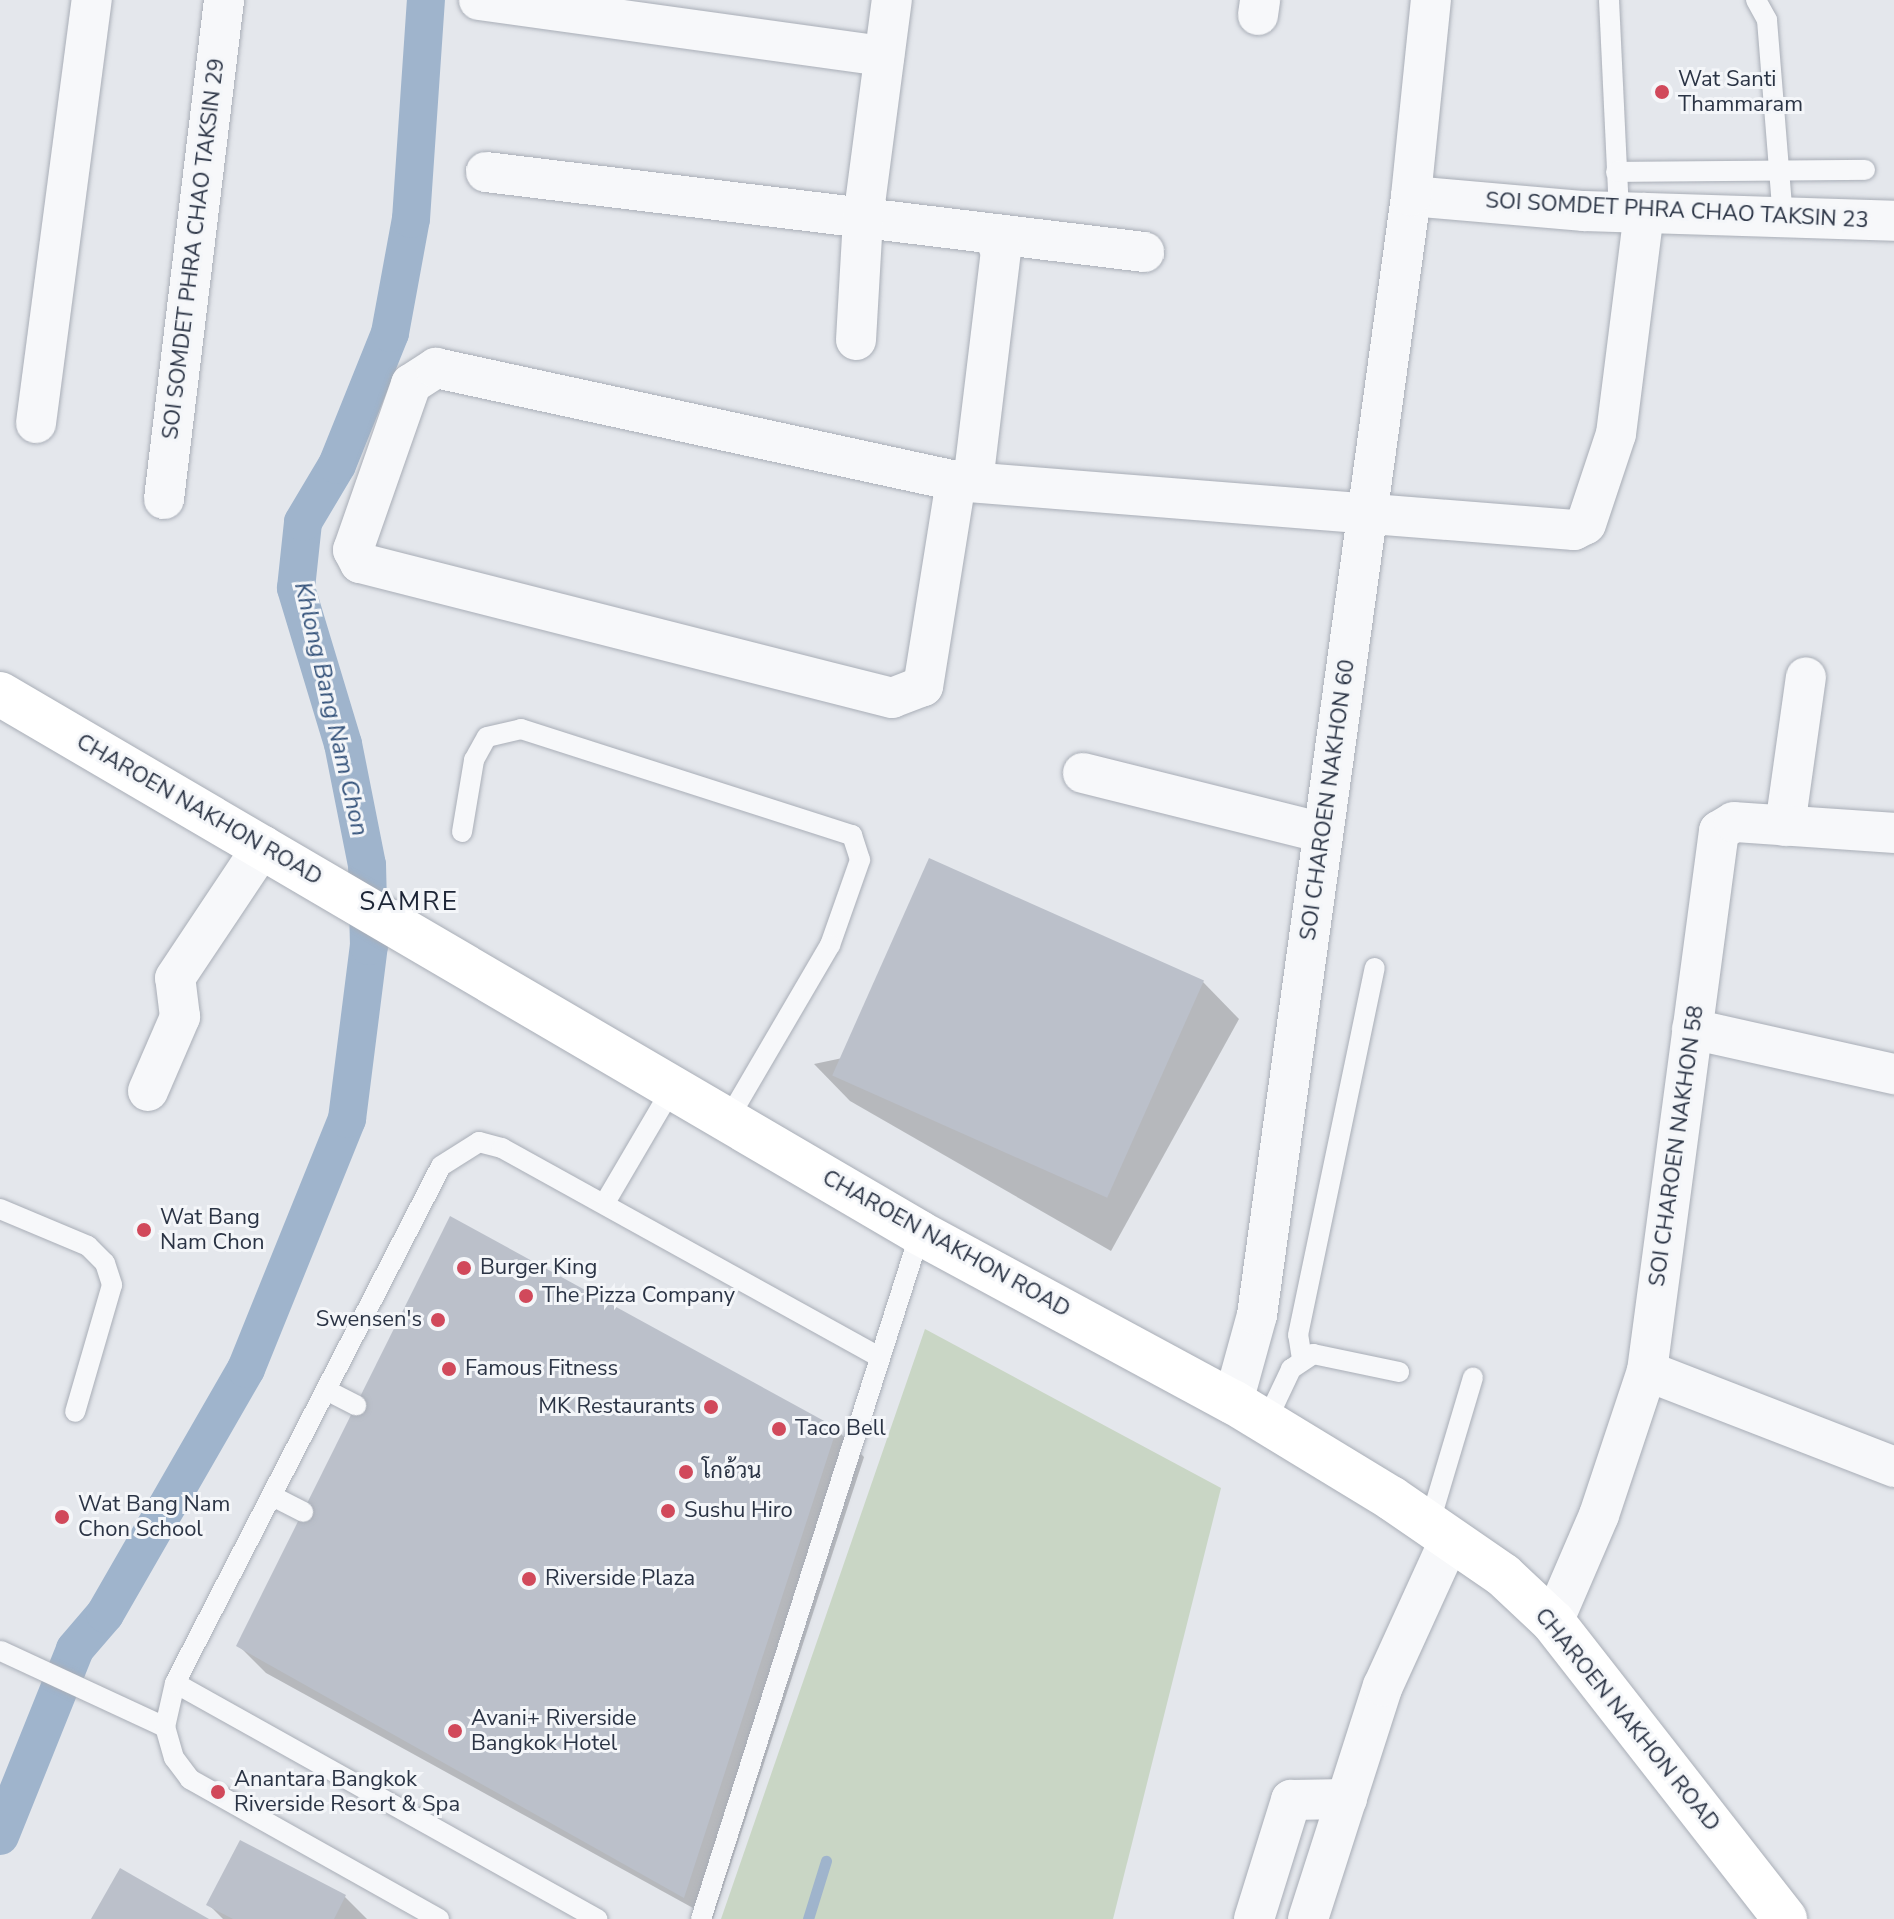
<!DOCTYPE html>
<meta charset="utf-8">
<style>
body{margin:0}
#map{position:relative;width:1894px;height:1919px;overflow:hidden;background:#e4e7ec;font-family:"Nunito Sans",Sarabun,sans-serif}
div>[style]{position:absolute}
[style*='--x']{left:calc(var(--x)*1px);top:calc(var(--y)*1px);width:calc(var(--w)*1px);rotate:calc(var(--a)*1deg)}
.green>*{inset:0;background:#c9d6c5}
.shadow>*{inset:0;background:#0003}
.stream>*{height:11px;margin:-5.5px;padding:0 5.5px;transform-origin:5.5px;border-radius:5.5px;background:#9fb4cc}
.canal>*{height:38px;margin:-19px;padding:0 19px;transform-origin:19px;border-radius:19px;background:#9fb4cc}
.building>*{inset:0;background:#bbc0ca;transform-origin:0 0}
.roads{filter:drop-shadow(0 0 2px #a9aeb7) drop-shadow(0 0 2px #a9aeb7)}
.lane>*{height:20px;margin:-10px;padding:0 10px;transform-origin:10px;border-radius:10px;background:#f7f8fa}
.street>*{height:40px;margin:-20px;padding:0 20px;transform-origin:20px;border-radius:20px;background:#f7f8fa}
.secondary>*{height:44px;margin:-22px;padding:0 22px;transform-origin:22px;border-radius:22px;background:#fff}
.dots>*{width:22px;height:22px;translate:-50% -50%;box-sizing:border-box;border:4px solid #f4f6f9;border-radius:50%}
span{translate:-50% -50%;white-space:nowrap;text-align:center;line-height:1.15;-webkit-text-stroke:6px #f4f6f9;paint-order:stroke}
.poi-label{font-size:22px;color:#2b3445}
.left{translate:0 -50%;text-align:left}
.right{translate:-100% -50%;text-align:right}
.street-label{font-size:22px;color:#2b3445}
.water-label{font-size:24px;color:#34527a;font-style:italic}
.quarter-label{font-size:26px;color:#1d2536;letter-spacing:2px}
</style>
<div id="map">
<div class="green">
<i style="clip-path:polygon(925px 1329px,1221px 1488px,1113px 1919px,721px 1919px)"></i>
</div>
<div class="shadow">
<i style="clip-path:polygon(1203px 982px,1239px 1019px,1111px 1251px,850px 1101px,814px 1064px)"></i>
<i style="clip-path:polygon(836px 1429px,864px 1457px,713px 1919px,266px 1673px,238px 1645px)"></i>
<i style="clip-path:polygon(241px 1843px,345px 1897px,367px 1919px,223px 1919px,209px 1905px)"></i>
</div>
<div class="stream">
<i style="--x:808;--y:1919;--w:61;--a:-72.8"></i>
</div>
<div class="canal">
<i style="--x:0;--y:1836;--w:201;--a:-68.1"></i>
<i style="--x:75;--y:1649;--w:46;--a:-49.4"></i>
<i style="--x:105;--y:1614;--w:283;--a:-60.1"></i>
<i style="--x:246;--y:1369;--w:270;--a:-68"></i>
<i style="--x:347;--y:1119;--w:174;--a:-82.8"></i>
<i style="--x:369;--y:946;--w:81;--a:-91.4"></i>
<i style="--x:367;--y:865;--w:123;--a:-101.2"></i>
<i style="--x:343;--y:744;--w:163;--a:-106.8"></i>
<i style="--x:296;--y:588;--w:66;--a:-83.9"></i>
<i style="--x:303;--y:522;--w:66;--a:-59.2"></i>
<i style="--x:337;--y:465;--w:142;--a:-68.1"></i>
<i style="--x:390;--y:333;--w:116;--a:-79.6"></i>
<i style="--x:411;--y:219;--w:220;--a:-86.1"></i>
</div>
<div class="building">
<i style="left:929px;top:858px;width:301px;height:238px;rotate:24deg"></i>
<i style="clip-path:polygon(450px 1216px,837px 1428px,684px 1898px,236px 1646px)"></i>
<i style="clip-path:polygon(240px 1840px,346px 1895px,334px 1919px,233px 1919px,206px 1905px)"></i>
<i style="clip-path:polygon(120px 1868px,209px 1919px,91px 1919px)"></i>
</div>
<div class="roads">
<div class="lane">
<i style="--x:1609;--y:0;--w:212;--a:87.3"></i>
<i style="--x:1756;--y:0;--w:23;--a:61"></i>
<i style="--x:1767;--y:20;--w:198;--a:85.4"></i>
<i style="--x:1616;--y:172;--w:249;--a:-0.5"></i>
<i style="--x:462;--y:832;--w:73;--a:-80.5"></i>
<i style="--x:474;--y:760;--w:26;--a:-61"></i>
<i style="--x:487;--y:737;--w:35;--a:-13"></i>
<i style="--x:521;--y:729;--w:348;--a:17.8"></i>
<i style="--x:852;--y:835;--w:26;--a:72"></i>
<i style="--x:860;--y:860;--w:90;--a:109.4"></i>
<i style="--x:830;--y:945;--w:200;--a:120.3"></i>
<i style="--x:606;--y:1201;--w:134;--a:-59.6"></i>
<i style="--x:0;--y:1209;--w:95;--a:22.8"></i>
<i style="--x:88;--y:1246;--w:24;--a:45"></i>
<i style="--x:105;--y:1263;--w:23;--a:72"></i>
<i style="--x:112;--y:1285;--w:132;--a:106.2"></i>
<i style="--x:1302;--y:1359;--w:24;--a:-99"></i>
<i style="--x:1298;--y:1335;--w:375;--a:-78.2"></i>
<i style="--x:326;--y:1390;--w:34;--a:27"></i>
<i style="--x:1266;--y:1422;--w:59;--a:-64.7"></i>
<i style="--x:1291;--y:1369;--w:27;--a:-34"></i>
<i style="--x:1313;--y:1354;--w:88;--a:11.8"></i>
<i style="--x:272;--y:1496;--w:35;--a:27"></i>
<i style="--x:1429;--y:1525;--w:154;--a:-73.4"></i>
<i style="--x:1;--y:1651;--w:181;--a:24.9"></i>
<i style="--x:175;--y:1683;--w:484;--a:29.2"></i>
<i style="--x:439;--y:1919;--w:286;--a:-150.7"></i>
<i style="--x:190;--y:1779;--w:26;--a:-127"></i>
<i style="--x:174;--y:1758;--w:32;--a:-106"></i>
<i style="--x:165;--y:1727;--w:45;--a:-77.2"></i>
<i style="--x:175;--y:1683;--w:581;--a:-62.77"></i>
<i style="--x:441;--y:1166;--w:45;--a:-32.3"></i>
<i style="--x:479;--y:1142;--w:24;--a:15"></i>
<i style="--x:502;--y:1148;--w:427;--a:29"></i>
<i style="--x:701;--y:1919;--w:720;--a:-72.29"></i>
</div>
<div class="street">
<i style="--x:479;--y:0;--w:409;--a:7.9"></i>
<i style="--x:1258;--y:15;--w:15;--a:-82"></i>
<i style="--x:486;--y:172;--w:663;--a:6.93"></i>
<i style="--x:1411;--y:196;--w:174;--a:5"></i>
<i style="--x:1584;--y:211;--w:310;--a:1.8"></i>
<i style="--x:856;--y:340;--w:121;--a:-86.7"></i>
<i style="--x:863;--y:219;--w:221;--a:-82.5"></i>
<i style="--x:36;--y:423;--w:427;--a:-82.5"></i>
<i style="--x:956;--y:481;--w:208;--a:99.1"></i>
<i style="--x:923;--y:686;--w:33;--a:159"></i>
<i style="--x:892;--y:698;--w:549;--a:-165.76"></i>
<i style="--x:360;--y:563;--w:15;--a:-118"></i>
<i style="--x:353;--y:550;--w:176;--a:-70.7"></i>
<i style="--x:411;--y:384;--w:30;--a:-33"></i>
<i style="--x:436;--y:368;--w:532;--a:12.26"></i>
<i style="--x:956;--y:481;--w:620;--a:4.53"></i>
<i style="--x:1574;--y:530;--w:13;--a:-27"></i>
<i style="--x:1586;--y:524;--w:95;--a:-71.6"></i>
<i style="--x:1616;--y:434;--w:223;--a:-82.8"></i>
<i style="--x:973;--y:482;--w:233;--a:-83.1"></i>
<i style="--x:1001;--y:251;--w:13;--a:-117"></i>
<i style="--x:164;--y:499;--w:503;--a:-83.14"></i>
<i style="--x:1083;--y:773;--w:247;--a:14"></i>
<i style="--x:1785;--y:826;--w:150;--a:-82"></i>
<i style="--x:1692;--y:1029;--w:207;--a:12.6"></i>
<i style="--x:148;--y:1091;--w:81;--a:-66.6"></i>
<i style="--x:180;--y:1017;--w:39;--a:-97"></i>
<i style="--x:175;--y:978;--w:159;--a:-56.3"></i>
<i style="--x:1647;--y:1371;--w:265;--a:21.2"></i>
<i style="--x:1233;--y:1402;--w:90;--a:-74.6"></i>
<i style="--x:1257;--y:1315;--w:1130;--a:-82.16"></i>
<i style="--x:1411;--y:196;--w:197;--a:-84.2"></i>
<i style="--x:1553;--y:1622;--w:116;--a:-66.7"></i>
<i style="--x:1599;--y:1515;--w:152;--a:-71.6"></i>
<i style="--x:1647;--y:1371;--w:545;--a:-82.41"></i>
<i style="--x:1719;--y:831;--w:17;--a:-31"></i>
<i style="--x:1734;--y:822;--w:160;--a:3.9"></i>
<i style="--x:1254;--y:1919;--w:125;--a:-72.7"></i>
<i style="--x:1291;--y:1800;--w:56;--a:-1"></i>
<i style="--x:1308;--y:1919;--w:245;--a:-72.2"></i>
<i style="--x:1383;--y:1686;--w:162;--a:-65.5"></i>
</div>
<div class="secondary">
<i style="--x:0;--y:694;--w:1066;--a:30.36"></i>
<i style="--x:920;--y:1233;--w:356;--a:28.4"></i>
<i style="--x:1233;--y:1402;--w:185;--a:31.3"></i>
<i style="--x:1391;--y:1498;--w:136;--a:34.5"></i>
<i style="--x:1503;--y:1575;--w:69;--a:43.2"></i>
<i style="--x:1553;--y:1622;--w:377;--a:52"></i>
</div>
</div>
<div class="dots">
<i style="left:1662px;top:92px;background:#d1495b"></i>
<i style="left:144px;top:1230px;background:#d1495b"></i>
<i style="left:464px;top:1268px;background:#d1495b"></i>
<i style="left:526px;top:1296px;background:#d1495b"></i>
<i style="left:438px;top:1320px;background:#d1495b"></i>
<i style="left:449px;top:1369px;background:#d1495b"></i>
<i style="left:711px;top:1407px;background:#d1495b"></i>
<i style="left:779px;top:1429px;background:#d1495b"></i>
<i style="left:686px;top:1472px;background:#d1495b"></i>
<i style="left:668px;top:1511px;background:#d1495b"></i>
<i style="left:62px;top:1517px;background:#d1495b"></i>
<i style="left:529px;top:1579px;background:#d1495b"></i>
<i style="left:455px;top:1731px;background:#d1495b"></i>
<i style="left:218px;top:1792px;background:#d1495b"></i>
</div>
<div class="poi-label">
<span class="left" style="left:1678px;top:92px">Wat Santi<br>Thammaram</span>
<span class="left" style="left:160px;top:1230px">Wat Bang<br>Nam Chon</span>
<span class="left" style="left:480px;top:1268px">Burger King</span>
<span class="left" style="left:542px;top:1296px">The Pizza Company</span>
<span class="right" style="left:422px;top:1320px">Swensen's</span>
<span class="left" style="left:465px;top:1369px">Famous Fitness</span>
<span class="right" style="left:695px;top:1407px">MK Restaurants</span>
<span class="left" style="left:795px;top:1429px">Taco Bell</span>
<span class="left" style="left:702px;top:1472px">โกอ้วน</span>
<span class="left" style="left:78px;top:1517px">Wat Bang Nam<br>Chon School</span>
<span class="left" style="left:684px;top:1511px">Sushu Hiro</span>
<span class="left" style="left:545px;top:1579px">Riverside Plaza</span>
<span class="left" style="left:471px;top:1731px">Avani+ Riverside<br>Bangkok Hotel</span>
<span class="left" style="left:234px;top:1792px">Anantara Bangkok<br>Riverside Resort &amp; Spa</span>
</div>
<div class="street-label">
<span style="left:1677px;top:211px;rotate:3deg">SOI SOMDET PHRA CHAO TAKSIN 23</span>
<span style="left:194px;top:249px;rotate:-83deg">SOI SOMDET PHRA CHAO TAKSIN 29</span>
<span style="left:1328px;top:800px;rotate:-82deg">SOI CHAROEN NAKHON 60</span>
<span style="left:199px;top:810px;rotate:30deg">CHAROEN NAKHON ROAD</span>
<span style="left:1677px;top:1146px;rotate:-82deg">SOI CHAROEN NAKHON 58</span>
<span style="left:946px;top:1244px;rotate:29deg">CHAROEN NAKHON ROAD</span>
<span style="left:1627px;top:1720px;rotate:51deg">CHAROEN NAKHON ROAD</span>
</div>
<div class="water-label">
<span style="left:331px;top:709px;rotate:77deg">Khlong Bang Nam Chon</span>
</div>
<div class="quarter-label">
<span style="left:409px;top:902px">SAMRE</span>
</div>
</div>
